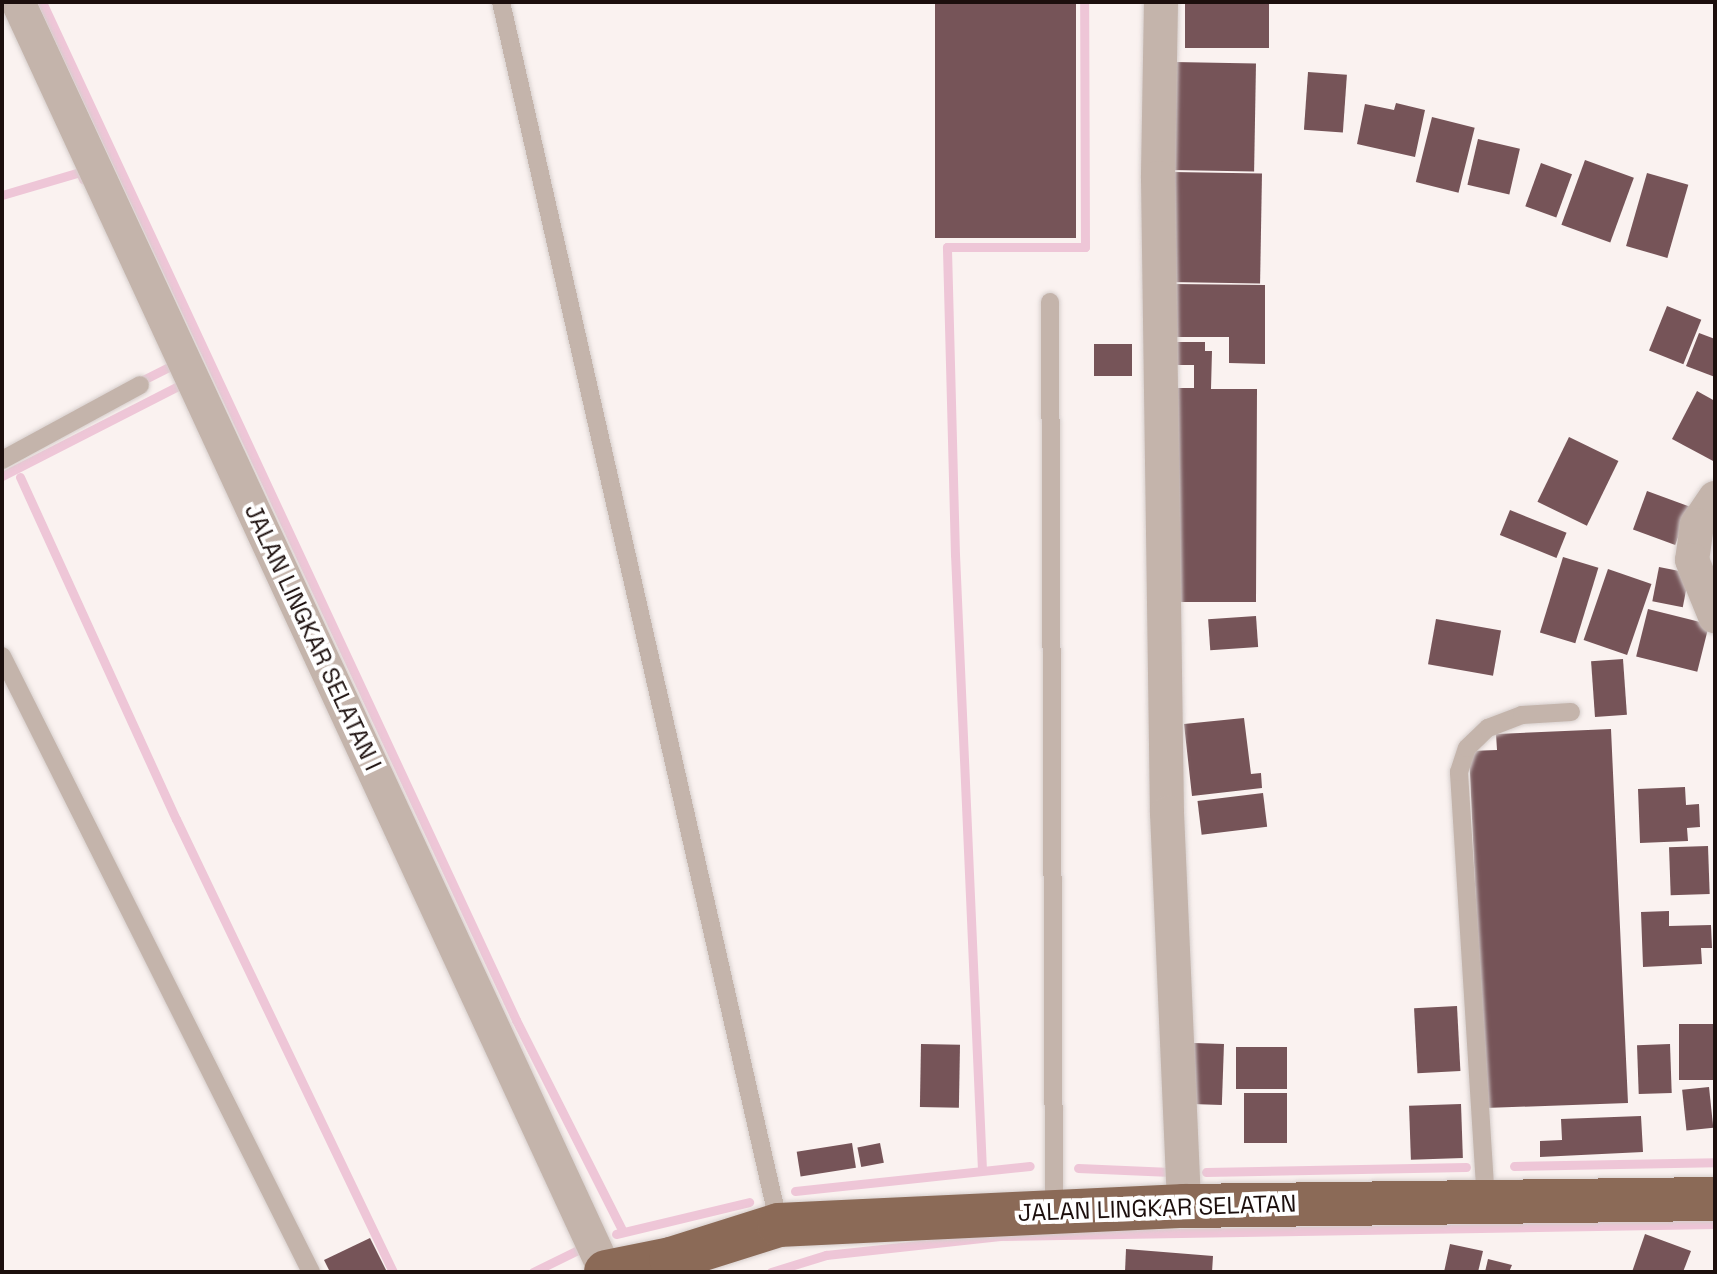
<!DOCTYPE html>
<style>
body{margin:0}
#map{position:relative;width:1717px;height:1274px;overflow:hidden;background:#faf2f0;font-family:"Space Grotesk",sans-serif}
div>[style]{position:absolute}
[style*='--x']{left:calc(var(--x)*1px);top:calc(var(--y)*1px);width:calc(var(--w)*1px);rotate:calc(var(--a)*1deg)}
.stream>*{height:9px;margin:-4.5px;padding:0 4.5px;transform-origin:4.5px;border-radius:4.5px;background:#eec6d7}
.building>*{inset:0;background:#765458;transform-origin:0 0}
.roads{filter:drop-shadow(0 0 2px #d6cecc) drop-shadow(0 0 2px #d6cecc)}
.lane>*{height:18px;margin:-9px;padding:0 9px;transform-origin:9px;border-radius:9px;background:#c4b4ab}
.street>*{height:34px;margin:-17px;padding:0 17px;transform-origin:17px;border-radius:17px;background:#c4b4ab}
.highway>*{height:44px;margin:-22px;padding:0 22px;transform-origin:22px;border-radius:22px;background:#8b6a57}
span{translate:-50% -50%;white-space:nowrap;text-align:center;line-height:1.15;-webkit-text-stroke:8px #fff;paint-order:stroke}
.street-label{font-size:24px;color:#1c0f0d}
.frame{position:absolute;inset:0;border:4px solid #1c0f0d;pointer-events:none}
</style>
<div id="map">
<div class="stream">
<i style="--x:42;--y:2;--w:1123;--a:65.03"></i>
<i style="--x:516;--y:1020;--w:237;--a:63.2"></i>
<i style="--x:2;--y:195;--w:81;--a:-16.4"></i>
<i style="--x:80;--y:172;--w:8;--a:67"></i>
<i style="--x:135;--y:384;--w:40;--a:-26.6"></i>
<i style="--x:2;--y:476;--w:200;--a:-27.1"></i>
<i style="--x:20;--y:477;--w:376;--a:65.5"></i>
<i style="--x:176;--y:819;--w:502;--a:64.4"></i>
<i style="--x:1514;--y:1166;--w:201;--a:-1.1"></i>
<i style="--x:1078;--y:1168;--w:93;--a:2.5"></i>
<i style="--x:1171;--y:1172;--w:7;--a:-90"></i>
<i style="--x:982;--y:1170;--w:616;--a:-92.51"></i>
<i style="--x:955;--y:555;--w:308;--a:-91.5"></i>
<i style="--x:947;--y:247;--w:138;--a:0"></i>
<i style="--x:1085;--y:247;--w:245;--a:-90.2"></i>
<i style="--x:1206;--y:1172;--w:260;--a:-1.1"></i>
<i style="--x:795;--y:1191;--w:236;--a:-6.1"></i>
<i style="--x:616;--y:1234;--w:137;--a:-13.5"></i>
<i style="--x:533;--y:1272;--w:59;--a:-26.1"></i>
<i style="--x:771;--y:1272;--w:58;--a:-17.2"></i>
<i style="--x:826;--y:1255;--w:175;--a:-6.2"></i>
<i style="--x:1000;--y:1236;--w:715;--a:-0.96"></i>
</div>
<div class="building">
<i style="left:935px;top:2px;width:141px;height:236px"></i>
<i style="left:1185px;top:2px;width:84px;height:46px"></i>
<i style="left:1174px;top:62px;width:82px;height:108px;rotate:1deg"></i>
<i style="left:1308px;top:72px;width:39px;height:58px;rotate:4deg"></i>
<i style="clip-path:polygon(1396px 103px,1425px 110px,1415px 157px,1357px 144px,1365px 104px,1394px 110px)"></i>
<i style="left:1432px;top:117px;width:44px;height:67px;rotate:14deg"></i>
<i style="left:1478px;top:139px;width:43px;height:47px;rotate:13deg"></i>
<i style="left:1585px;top:160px;width:52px;height:69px;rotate:20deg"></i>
<i style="left:1541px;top:163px;width:33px;height:46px;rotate:20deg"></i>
<i style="left:1172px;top:172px;width:90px;height:110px;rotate:1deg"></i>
<i style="left:1647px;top:173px;width:43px;height:76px;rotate:16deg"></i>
<i style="clip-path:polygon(1172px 284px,1265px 285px,1265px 364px,1229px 363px,1229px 337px,1172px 337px)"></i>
<i style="left:1667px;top:306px;width:37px;height:48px;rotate:22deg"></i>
<i style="clip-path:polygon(1699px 333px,1715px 339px,1715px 377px,1686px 366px)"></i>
<i style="clip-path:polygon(1174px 342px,1205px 342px,1205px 351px,1212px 351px,1211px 389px,1257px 389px,1256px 602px,1169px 602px,1170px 388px,1194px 388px,1194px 365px,1174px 365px)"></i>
<i style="left:1094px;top:344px;width:38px;height:32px"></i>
<i style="clip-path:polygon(1697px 391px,1715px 401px,1715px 462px,1672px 439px)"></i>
<i style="left:1569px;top:437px;width:55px;height:72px;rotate:26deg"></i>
<i style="left:1647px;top:491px;width:45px;height:41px;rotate:20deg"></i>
<i style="left:1510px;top:510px;width:61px;height:27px;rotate:22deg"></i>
<i style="left:1563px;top:557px;width:37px;height:79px;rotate:17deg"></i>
<i style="left:1659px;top:567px;width:31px;height:35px;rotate:11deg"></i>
<i style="left:1608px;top:569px;width:46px;height:75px;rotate:19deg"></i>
<i style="left:1648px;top:609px;width:63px;height:49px;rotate:14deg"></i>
<i style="left:1256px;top:616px;width:31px;height:48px;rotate:86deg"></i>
<i style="left:1436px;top:619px;width:66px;height:46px;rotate:10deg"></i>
<i style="left:1623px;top:659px;width:56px;height:32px;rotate:86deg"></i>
<i style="clip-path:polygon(1244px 718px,1251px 774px,1261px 773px,1262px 788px,1192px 796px,1184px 724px)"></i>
<i style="clip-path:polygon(1611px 729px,1628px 1103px,1485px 1108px,1469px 751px,1497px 750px,1496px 734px)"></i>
<i style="clip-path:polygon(1685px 787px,1686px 805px,1699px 804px,1700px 827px,1687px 828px,1688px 841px,1640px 843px,1638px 789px)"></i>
<i style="left:1263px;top:793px;width:34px;height:66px;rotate:83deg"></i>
<i style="left:1708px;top:846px;width:48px;height:39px;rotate:88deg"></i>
<i style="clip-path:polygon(1669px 911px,1669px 926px,1711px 925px,1712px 948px,1701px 948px,1702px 964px,1643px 967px,1641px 912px)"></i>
<i style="left:1457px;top:1006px;width:65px;height:43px;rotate:87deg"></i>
<i style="left:1715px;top:1024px;width:56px;height:36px;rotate:90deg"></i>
<i style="left:1194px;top:1043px;width:30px;height:61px;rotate:2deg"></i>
<i style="left:921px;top:1044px;width:39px;height:63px;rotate:1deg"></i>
<i style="left:1670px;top:1044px;width:49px;height:33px;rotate:88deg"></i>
<i style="left:1236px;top:1047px;width:51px;height:42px"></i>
<i style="left:1709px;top:1087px;width:41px;height:27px;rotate:84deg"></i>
<i style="left:1244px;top:1093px;width:43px;height:50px"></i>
<i style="left:1461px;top:1104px;width:54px;height:52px;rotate:88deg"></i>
<i style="clip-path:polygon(1641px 1116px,1643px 1152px,1540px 1157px,1540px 1141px,1562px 1140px,1561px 1119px)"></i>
<i style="left:852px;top:1143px;width:25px;height:56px;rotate:81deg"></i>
<i style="left:880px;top:1143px;width:20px;height:23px;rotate:79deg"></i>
<i style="clip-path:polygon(1645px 1234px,1691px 1251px,1683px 1272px,1632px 1272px)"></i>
<i style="clip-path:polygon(370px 1238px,387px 1272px,330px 1272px,324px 1260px)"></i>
<i style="clip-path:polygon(1450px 1244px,1483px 1251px,1478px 1272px,1444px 1272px)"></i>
<i style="clip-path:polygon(1126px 1249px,1213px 1256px,1212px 1272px,1125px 1272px)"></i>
<i style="clip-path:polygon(1488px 1259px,1512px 1265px,1509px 1272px,1485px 1272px)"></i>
</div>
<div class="roads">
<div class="lane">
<i style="--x:501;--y:2;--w:1254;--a:77.19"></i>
<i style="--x:1050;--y:302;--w:908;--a:89.75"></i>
<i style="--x:2;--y:460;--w:157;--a:-28.5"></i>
<i style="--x:2;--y:656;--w:689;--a:63.36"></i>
<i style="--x:1486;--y:1202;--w:431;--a:-93.6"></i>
<i style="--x:1459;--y:772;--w:25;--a:-72"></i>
<i style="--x:1467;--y:748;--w:29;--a:-44"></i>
<i style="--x:1488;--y:728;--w:36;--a:-21"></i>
<i style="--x:1522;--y:715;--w:49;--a:-3.5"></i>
</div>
<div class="street">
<i style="--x:18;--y:2;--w:1400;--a:65.16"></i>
<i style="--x:1161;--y:2;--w:176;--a:91"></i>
<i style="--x:1158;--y:178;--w:635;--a:89.19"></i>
<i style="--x:1167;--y:813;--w:393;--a:87.5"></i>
<i style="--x:1715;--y:498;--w:32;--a:124"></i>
<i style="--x:1697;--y:525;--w:35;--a:98"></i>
<i style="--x:1692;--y:560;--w:61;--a:67.7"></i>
</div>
<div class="highway">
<i style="--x:606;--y:1272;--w:66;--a:-11.3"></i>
<i style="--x:671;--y:1259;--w:113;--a:-17.5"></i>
<i style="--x:779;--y:1225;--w:405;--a:-2.7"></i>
<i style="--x:1184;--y:1206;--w:531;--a:-0.76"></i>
</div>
</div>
<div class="street-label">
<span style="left:313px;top:637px;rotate:65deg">JALAN LINGKAR SELATAN I</span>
<span style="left:1157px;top:1208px;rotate:-2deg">JALAN LINGKAR SELATAN</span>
</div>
<div class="frame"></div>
</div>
